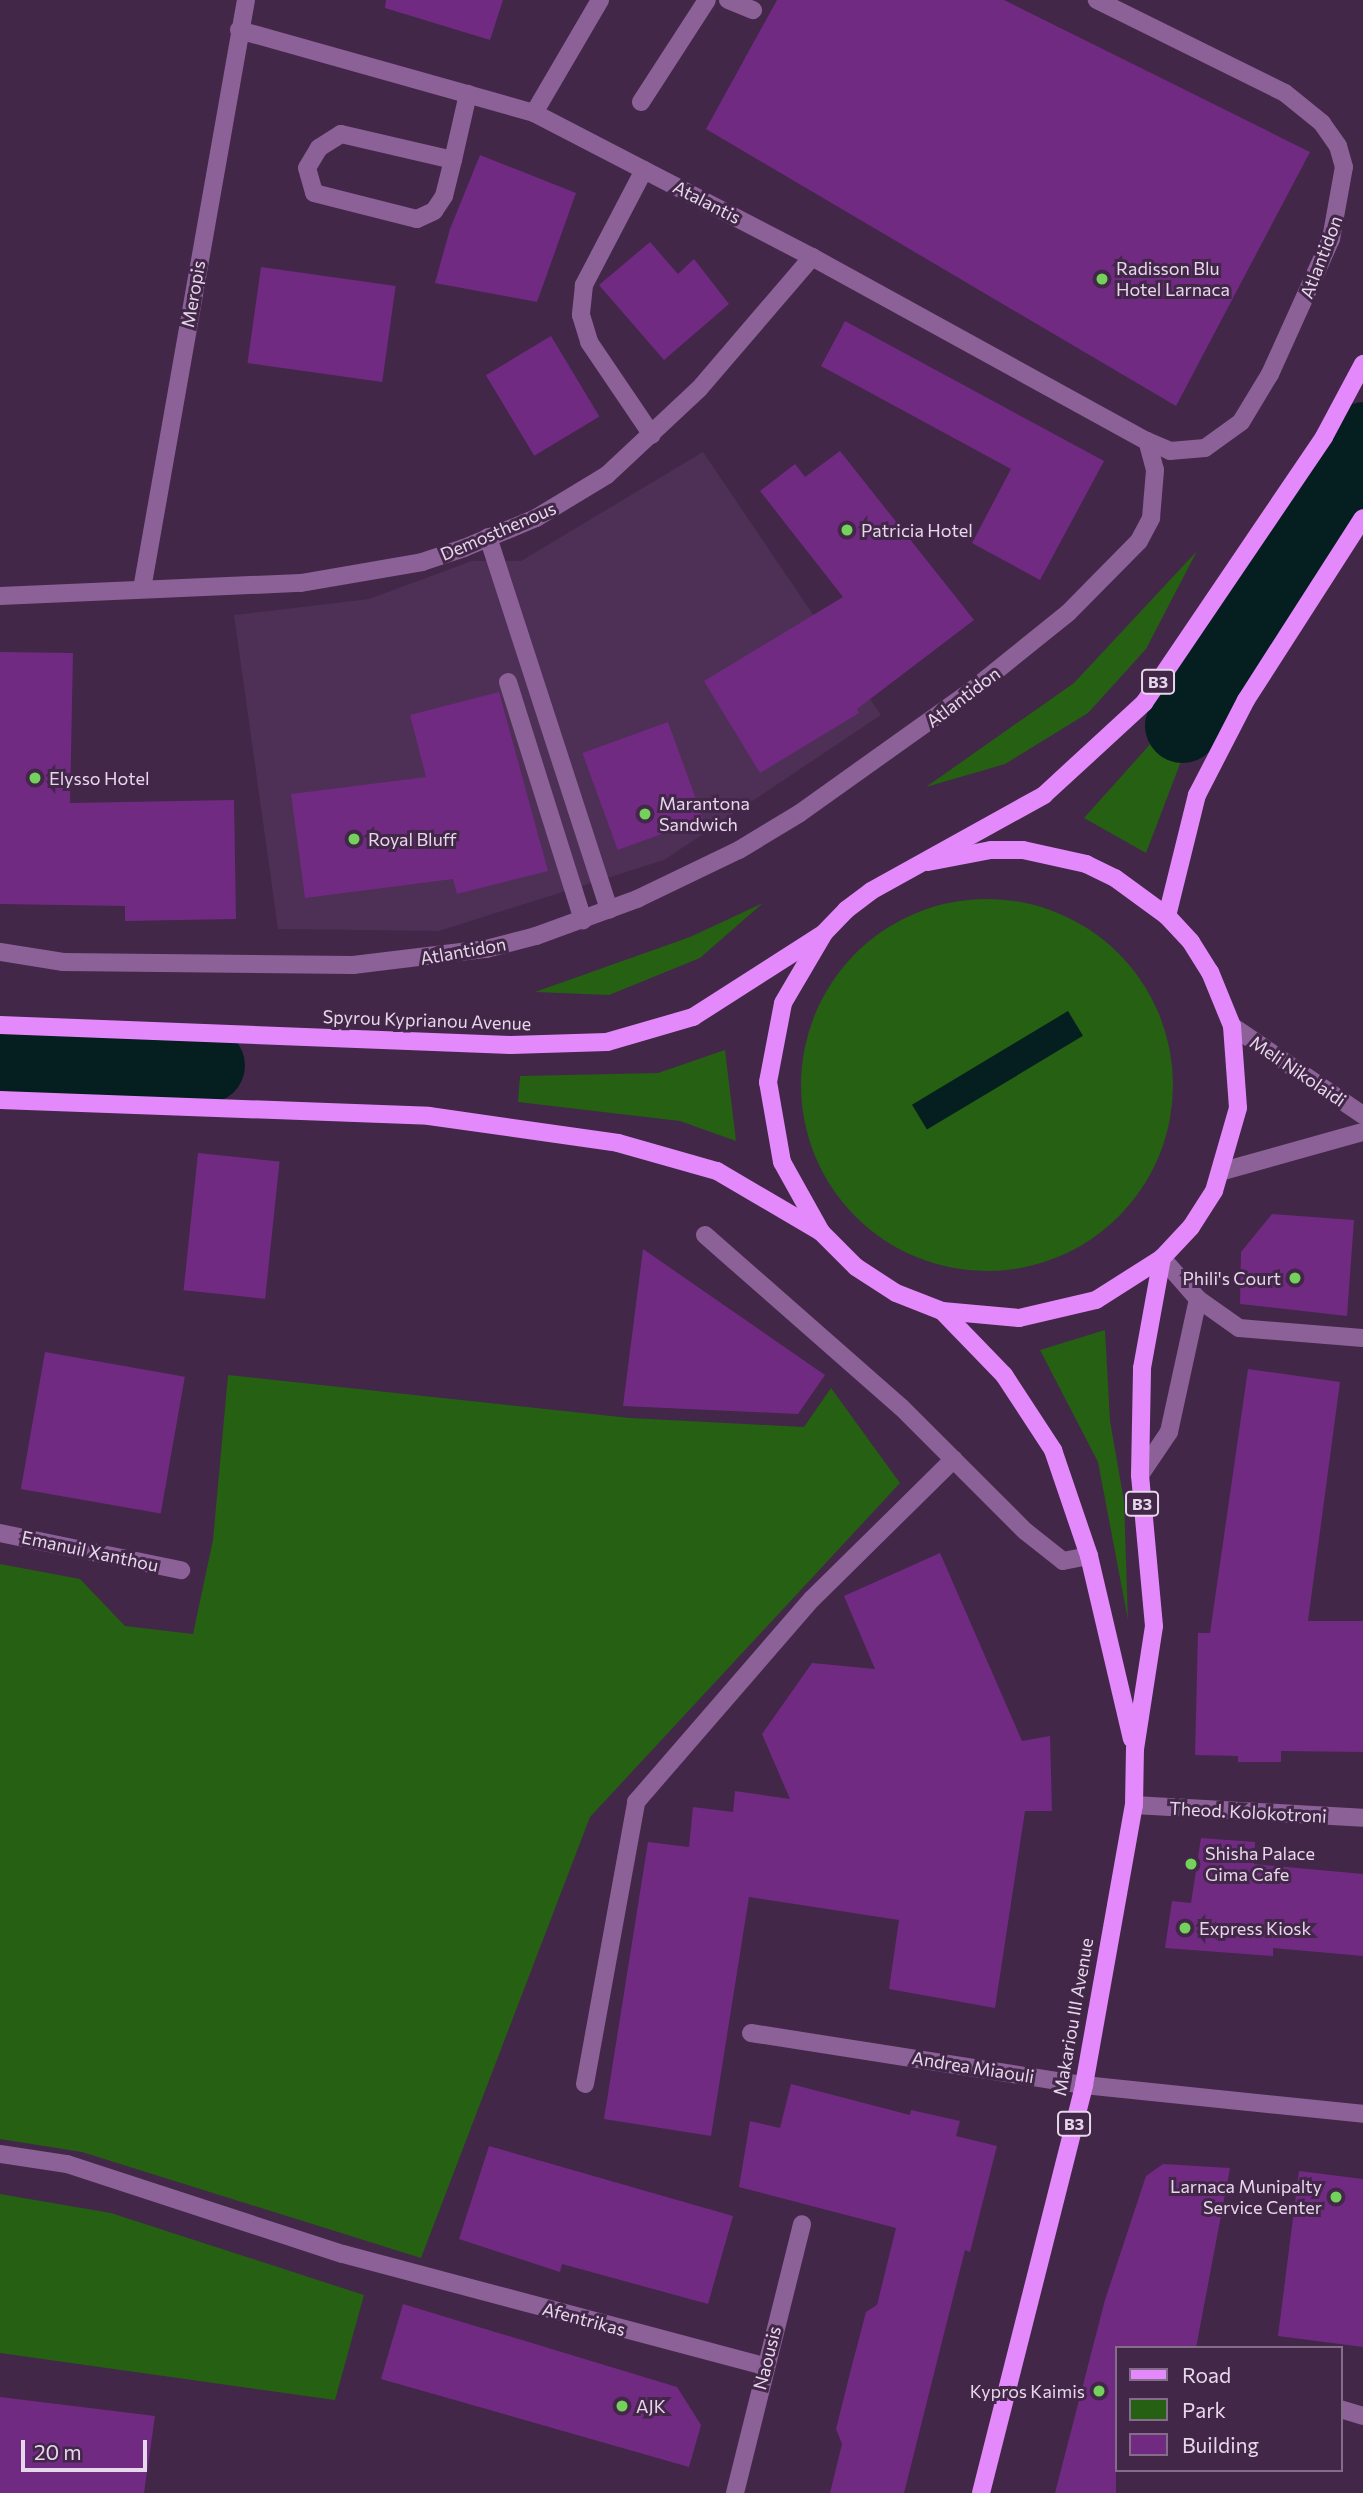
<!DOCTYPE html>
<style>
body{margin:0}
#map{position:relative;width:1363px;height:2493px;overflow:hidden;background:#422748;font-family:Commissioner,sans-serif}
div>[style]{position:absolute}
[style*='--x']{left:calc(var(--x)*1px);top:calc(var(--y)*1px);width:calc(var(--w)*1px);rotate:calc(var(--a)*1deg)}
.built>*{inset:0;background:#4e2f56}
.green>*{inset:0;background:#256013}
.round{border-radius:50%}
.water>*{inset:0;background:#051e1f;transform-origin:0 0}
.river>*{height:75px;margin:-37.5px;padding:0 37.5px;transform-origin:37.5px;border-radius:37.5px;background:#051e1f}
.building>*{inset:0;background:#712a82;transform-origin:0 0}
.minor>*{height:18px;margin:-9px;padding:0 9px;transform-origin:9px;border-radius:9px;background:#8c6197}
.major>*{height:18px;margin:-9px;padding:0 9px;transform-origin:9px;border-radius:9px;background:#e489fb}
.dots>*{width:19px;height:19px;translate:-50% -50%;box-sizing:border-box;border:4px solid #422748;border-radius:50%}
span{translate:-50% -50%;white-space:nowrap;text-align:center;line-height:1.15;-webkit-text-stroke:6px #422748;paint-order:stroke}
.shield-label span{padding:2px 5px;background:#422748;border:2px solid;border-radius:5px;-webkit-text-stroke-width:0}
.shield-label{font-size:16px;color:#e7d7eb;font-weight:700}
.street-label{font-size:18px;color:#e7d7eb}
.poi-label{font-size:18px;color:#e7d7eb}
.left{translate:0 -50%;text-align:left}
.right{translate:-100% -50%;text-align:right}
.legend{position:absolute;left:1115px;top:2346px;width:228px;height:126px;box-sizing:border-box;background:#422748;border:2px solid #846d89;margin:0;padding:9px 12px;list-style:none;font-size:21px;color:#e7d7eb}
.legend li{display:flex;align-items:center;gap:14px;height:35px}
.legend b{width:35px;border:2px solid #846d89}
.scale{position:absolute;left:21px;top:2440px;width:126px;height:32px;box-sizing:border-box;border:4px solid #e7d7eb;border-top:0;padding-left:9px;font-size:21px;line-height:24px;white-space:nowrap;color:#e7d7eb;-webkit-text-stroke:5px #422748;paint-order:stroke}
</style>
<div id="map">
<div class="built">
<i style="clip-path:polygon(703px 452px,881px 715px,664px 860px,439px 931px,278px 929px,234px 615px,369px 599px,472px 561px,521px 561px)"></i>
</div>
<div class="green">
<i style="clip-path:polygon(1197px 551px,1146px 649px,1088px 713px,1005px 764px,926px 787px,1074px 683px)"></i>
<i style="clip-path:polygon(1170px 722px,1191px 735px,1146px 853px,1084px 818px)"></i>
<i class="round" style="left:801px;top:899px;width:372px;height:372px"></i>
<i style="clip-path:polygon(763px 903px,700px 958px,609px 995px,535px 992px,690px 937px)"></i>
<i style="clip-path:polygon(725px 1050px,736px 1141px,680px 1121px,518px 1102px,520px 1076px,658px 1073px)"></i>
<i style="clip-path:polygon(1105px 1330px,1110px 1421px,1124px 1501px,1128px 1620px,1098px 1462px,1040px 1350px)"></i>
<i style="clip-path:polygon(228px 1375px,630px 1418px,804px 1427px,831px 1388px,900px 1483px,590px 1817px,421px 2258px,82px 2152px,0 2139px,0 1564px,80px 1579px,125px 1626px,193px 1634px,213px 1540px)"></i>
<i style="clip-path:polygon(0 2194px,111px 2213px,364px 2295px,335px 2400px,0 2353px)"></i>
</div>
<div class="water">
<i style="left:1068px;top:1011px;width:29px;height:182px;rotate:59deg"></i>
</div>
<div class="river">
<i style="--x:1182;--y:725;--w:203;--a:-56.2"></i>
<i style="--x:1295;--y:556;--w:135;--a:-59.8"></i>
<i style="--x:0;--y:1061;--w:207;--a:1.1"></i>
</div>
<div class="building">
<i style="clip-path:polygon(386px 0,503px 0,490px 40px,385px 8px)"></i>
<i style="clip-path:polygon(777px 0,1004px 0,1310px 152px,1176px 406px,706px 129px)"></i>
<i style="clip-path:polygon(480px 155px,576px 193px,537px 302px,435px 283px,450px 229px)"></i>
<i style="clip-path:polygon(650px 242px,678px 274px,694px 259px,729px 304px,664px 360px,599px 285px)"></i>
<i style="left:261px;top:267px;width:136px;height:97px;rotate:8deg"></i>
<i style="clip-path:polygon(845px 321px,1104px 461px,1040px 580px,972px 543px,1011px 469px,821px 366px)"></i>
<i style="left:551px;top:336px;width:94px;height:76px;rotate:59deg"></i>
<i style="clip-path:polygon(840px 451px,974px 620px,857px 709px,859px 713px,760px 773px,704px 681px,843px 597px,760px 491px,795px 464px,805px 477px)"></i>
<i style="clip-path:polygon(0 652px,73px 653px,70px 803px,234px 800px,236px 919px,125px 921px,125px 906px,0 904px)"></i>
<i style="clip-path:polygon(499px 692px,548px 871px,457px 894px,453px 879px,305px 898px,291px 794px,426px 777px,410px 715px)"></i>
<i style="left:668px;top:722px;width:103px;height:91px;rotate:70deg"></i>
<i style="left:198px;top:1153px;width:82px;height:138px;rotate:6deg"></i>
<i style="clip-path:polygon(1272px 1214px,1354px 1220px,1347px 1316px,1240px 1304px,1241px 1252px)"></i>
<i style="clip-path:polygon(643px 1249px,825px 1375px,798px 1414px,623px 1406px)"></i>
<i style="left:45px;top:1352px;width:142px;height:139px;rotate:10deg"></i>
<i style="clip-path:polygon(1248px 1369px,1340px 1382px,1308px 1621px,1363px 1621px,1363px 1752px,1281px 1751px,1281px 1762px,1238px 1762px,1238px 1756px,1195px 1755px,1198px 1633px,1210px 1633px)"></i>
<i style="clip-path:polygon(940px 1553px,1022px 1741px,1050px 1736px,1052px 1811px,1025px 1811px,995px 2008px,889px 1989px,899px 1920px,749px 1897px,711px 2136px,604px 2119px,648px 1842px,689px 1847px,693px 1807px,733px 1812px,735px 1791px,790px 1799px,762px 1734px,812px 1663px,875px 1669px,844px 1596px)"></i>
<i style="clip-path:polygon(1201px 1838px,1255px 1842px,1254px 1864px,1363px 1874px,1363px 1956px,1273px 1948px,1273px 1956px,1165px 1948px,1172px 1901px,1191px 1903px)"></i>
<i style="clip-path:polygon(791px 2084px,910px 2115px,911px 2110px,960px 2121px,956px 2136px,997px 2146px,970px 2252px,965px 2250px,904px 2493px,830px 2493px,842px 2444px,836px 2429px,851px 2369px,866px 2312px,877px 2305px,896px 2228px,739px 2187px,750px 2121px,780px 2128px)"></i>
<i style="clip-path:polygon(489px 2146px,733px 2216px,708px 2304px,562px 2264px,560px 2272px,459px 2239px)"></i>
<i style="clip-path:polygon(1163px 2164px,1230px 2168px,1196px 2348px,1116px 2348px,1116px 2493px,1055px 2493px,1105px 2300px,1146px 2176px)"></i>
<i style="clip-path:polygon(1299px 2171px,1363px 2179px,1363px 2347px,1278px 2336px)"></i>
<i style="clip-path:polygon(403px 2304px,677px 2387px,701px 2425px,689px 2467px,381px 2379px)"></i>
<i style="clip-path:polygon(0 2397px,155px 2416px,144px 2493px,0 2493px)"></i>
</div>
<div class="minor">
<i style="--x:728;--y:0;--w:27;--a:22"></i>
<i style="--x:239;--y:30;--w:306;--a:15.7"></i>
<i style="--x:534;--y:113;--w:313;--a:27.4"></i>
<i style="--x:812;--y:257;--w:382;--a:28.8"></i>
<i style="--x:1147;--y:441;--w:25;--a:23"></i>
<i style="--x:1170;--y:451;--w:35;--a:-5"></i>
<i style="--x:1205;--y:448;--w:44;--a:-35.8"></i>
<i style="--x:1241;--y:422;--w:56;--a:-58.9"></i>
<i style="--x:1270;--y:374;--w:148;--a:-65.7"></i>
<i style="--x:1331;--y:239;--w:73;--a:-79.8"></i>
<i style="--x:1344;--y:167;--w:22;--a:-106"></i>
<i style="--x:1338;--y:146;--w:28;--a:-125"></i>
<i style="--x:1322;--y:123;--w:48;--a:-141"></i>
<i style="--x:1285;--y:93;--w:210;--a:-153.7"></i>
<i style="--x:641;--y:102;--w:121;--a:-57.1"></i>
<i style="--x:534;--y:113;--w:131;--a:-59.7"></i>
<i style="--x:453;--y:160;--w:115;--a:-166.9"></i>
<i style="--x:341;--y:134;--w:26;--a:148"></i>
<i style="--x:319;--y:148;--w:23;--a:121"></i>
<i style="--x:307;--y:168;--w:26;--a:74"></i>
<i style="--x:314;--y:193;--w:106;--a:14.2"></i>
<i style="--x:417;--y:219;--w:19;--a:-25"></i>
<i style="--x:434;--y:211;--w:18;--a:-56"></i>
<i style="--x:444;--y:196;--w:37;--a:-76"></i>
<i style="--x:453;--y:160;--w:68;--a:-77.2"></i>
<i style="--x:644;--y:170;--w:130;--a:117.6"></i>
<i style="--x:584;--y:285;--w:30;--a:96"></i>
<i style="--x:581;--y:315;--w:28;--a:73"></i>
<i style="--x:589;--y:342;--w:112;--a:55.9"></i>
<i style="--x:488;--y:537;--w:392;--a:72"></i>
<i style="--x:142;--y:589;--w:598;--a:-79.99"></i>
<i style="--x:0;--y:596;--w:301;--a:-2.5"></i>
<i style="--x:301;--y:583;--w:123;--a:-9.8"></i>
<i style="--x:422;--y:562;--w:44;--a:-18.4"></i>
<i style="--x:464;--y:548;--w:78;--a:-22.6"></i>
<i style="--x:536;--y:518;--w:83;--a:-31.2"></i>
<i style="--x:607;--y:475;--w:126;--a:-43.1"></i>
<i style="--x:699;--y:389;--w:174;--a:-49.4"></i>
<i style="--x:508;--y:682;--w:250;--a:72.5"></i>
<i style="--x:0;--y:952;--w:64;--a:9"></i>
<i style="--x:63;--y:962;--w:290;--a:0.6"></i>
<i style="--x:353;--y:965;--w:134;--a:-6.9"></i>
<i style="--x:486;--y:949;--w:52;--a:-14.6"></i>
<i style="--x:536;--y:936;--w:108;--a:-20.1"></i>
<i style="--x:637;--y:899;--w:113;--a:-25.7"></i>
<i style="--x:739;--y:850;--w:71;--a:-31.2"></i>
<i style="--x:800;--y:813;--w:210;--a:-35.5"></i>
<i style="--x:971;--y:691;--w:124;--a:-38.8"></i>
<i style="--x:1068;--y:613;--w:101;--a:-45.4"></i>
<i style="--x:1139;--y:541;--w:26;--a:-62"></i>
<i style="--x:1151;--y:518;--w:48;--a:-85.2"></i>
<i style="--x:1155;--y:470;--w:30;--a:-105"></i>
<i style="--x:1232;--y:1026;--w:158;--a:34.2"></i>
<i style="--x:1223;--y:1171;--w:145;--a:-15.6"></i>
<i style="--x:705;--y:1235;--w:261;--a:41.3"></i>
<i style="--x:901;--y:1407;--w:175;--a:45"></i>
<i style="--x:1025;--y:1531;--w:48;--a:38.3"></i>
<i style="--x:1063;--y:1561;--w:26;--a:-11"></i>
<i style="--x:1198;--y:1299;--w:50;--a:35.3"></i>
<i style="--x:1239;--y:1328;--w:124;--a:4.6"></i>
<i style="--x:1140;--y:1475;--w:52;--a:-56"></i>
<i style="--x:1169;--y:1432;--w:136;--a:-77.7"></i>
<i style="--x:1198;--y:1299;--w:55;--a:-131.3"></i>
<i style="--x:0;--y:1533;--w:185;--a:11.6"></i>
<i style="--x:1134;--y:1805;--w:229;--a:3.2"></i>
<i style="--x:751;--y:2033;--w:337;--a:8.9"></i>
<i style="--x:1084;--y:2085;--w:281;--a:5.9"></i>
<i style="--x:585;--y:2084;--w:287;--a:-79.7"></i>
<i style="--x:636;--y:1802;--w:269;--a:-49.1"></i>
<i style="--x:812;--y:1599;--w:199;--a:-44.6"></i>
<i style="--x:0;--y:2154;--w:68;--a:8.5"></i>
<i style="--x:67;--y:2164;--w:290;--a:18.1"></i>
<i style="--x:343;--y:2254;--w:436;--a:14.9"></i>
<i style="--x:1340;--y:2409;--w:24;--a:17"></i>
<i style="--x:735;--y:2493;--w:277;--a:-76"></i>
</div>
<div class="major">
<i style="--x:928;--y:862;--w:64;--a:-10.8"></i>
<i style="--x:991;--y:850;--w:32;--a:0"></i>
<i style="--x:1023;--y:850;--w:65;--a:12.5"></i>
<i style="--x:1086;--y:864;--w:32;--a:26"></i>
<i style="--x:1115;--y:878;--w:64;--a:36.2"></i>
<i style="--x:1167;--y:916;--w:35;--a:47"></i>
<i style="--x:1191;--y:942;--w:36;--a:58"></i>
<i style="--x:1210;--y:972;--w:58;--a:67.8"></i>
<i style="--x:1232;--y:1026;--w:82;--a:85.8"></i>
<i style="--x:1238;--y:1108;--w:86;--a:106.1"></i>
<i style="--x:1214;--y:1191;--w:43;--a:122.6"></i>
<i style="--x:1191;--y:1227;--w:42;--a:133.1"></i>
<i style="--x:1162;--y:1258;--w:78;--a:147.5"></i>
<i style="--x:1096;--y:1300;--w:79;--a:166.8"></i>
<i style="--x:1019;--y:1318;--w:77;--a:-174.8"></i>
<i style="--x:942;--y:1311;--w:49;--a:-158.6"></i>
<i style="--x:896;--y:1293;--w:48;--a:-147"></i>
<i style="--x:856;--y:1267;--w:49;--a:-135"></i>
<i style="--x:821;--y:1232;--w:80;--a:-119.1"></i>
<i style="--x:782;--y:1162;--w:81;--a:-99.9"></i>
<i style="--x:768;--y:1082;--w:80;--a:-79.2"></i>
<i style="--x:783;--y:1003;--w:81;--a:-59.6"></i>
<i style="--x:824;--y:933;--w:32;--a:-46"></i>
<i style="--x:846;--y:910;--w:31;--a:-37"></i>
<i style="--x:871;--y:891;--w:198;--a:-29"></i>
<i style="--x:1044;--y:795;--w:136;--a:-42.6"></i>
<i style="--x:1144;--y:703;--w:321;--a:-55.9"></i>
<i style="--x:1324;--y:437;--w:83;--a:-61.9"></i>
<i style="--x:1167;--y:916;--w:125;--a:-76.1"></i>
<i style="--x:1197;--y:795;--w:107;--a:-62.7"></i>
<i style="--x:1246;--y:700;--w:216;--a:-57.3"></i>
<i style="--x:0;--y:1025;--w:511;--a:2.24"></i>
<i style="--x:511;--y:1045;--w:96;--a:-1.8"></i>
<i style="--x:607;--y:1042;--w:90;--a:-16.2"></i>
<i style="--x:693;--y:1017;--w:152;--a:-32.6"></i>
<i style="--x:0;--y:1100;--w:429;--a:2.1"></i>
<i style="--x:429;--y:1116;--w:191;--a:8.1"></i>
<i style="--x:618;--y:1143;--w:103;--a:15.8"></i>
<i style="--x:717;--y:1171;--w:121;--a:30.4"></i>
<i style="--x:942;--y:1311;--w:89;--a:45.9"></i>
<i style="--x:1004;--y:1375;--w:90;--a:56.8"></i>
<i style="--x:1053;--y:1450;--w:112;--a:71.2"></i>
<i style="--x:1089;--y:1556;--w:188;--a:76.8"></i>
<i style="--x:981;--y:2493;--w:421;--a:-75.8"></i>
<i style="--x:1084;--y:2085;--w:284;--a:-79.9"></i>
<i style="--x:1134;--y:1805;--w:56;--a:-89"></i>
<i style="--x:1135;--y:1749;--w:124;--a:-81.2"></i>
<i style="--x:1154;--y:1626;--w:152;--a:-95.3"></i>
<i style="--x:1140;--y:1475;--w:107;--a:-88.9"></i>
<i style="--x:1142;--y:1368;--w:112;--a:-79.7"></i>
</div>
<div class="dots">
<i style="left:1102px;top:279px;background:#74d25c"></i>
<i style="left:847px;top:530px;background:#74d25c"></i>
<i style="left:35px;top:778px;background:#74d25c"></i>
<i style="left:645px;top:814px;background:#74d25c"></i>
<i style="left:354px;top:839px;background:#74d25c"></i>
<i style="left:1295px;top:1278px;background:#74d25c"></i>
<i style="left:1191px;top:1864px;background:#74d25c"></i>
<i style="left:1185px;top:1928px;background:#74d25c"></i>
<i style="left:1336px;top:2197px;background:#74d25c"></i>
<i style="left:1099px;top:2391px;background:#74d25c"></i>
<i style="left:622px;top:2406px;background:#74d25c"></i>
</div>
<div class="shield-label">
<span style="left:1158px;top:682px">B3</span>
<span style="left:1142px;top:1504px">B3</span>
<span style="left:1074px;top:2124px">B3</span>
</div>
<div class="street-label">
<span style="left:707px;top:202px;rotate:27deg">Atalantis</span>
<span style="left:1321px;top:257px;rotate:-69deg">Atlantidon</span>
<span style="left:193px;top:294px;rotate:-80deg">Meropis</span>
<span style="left:498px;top:531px;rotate:-23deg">Demosthenous</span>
<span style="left:963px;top:697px;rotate:-37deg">Atlantidon</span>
<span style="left:463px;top:951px;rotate:-10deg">Atlantidon</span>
<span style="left:427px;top:1020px;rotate:2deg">Spyrou Kyprianou Avenue</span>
<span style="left:1298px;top:1071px;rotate:34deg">Meli Nikolaidi</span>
<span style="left:90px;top:1551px;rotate:12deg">Emanuil Xanthou</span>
<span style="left:1248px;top:1812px;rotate:3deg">Theod. Kolokotroni</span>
<span style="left:1073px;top:2017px;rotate:-80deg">Makariou III Avenue</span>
<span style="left:973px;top:2067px;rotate:9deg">Andrea Miaouli</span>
<span style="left:584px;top:2319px;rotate:15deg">Afentrikas</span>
<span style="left:767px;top:2358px;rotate:-76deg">Naousis</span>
</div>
<div class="poi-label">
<span class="left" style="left:1116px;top:279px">Radisson Blu<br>Hotel Larnaca</span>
<span class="left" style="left:861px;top:530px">Patricia Hotel</span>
<span class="left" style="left:49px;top:778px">Elysso Hotel</span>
<span class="left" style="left:659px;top:814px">Marantona<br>Sandwich</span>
<span class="left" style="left:368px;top:839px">Royal Bluff</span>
<span class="right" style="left:1281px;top:1278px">Phili's Court</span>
<span class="left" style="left:1205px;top:1864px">Shisha Palace<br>Gima Cafe</span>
<span class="left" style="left:1199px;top:1928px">Express Kiosk</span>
<span class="right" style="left:1322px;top:2197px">Larnaca Munipalty<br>Service Center</span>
<span class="right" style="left:1085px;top:2391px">Kypros Kaimis</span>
<span class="left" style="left:636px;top:2406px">AJK</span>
</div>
<ul class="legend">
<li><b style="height:9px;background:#e489fb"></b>Road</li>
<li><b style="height:19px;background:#256013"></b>Park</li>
<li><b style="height:19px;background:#712a82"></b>Building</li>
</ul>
<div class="scale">20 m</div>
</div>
